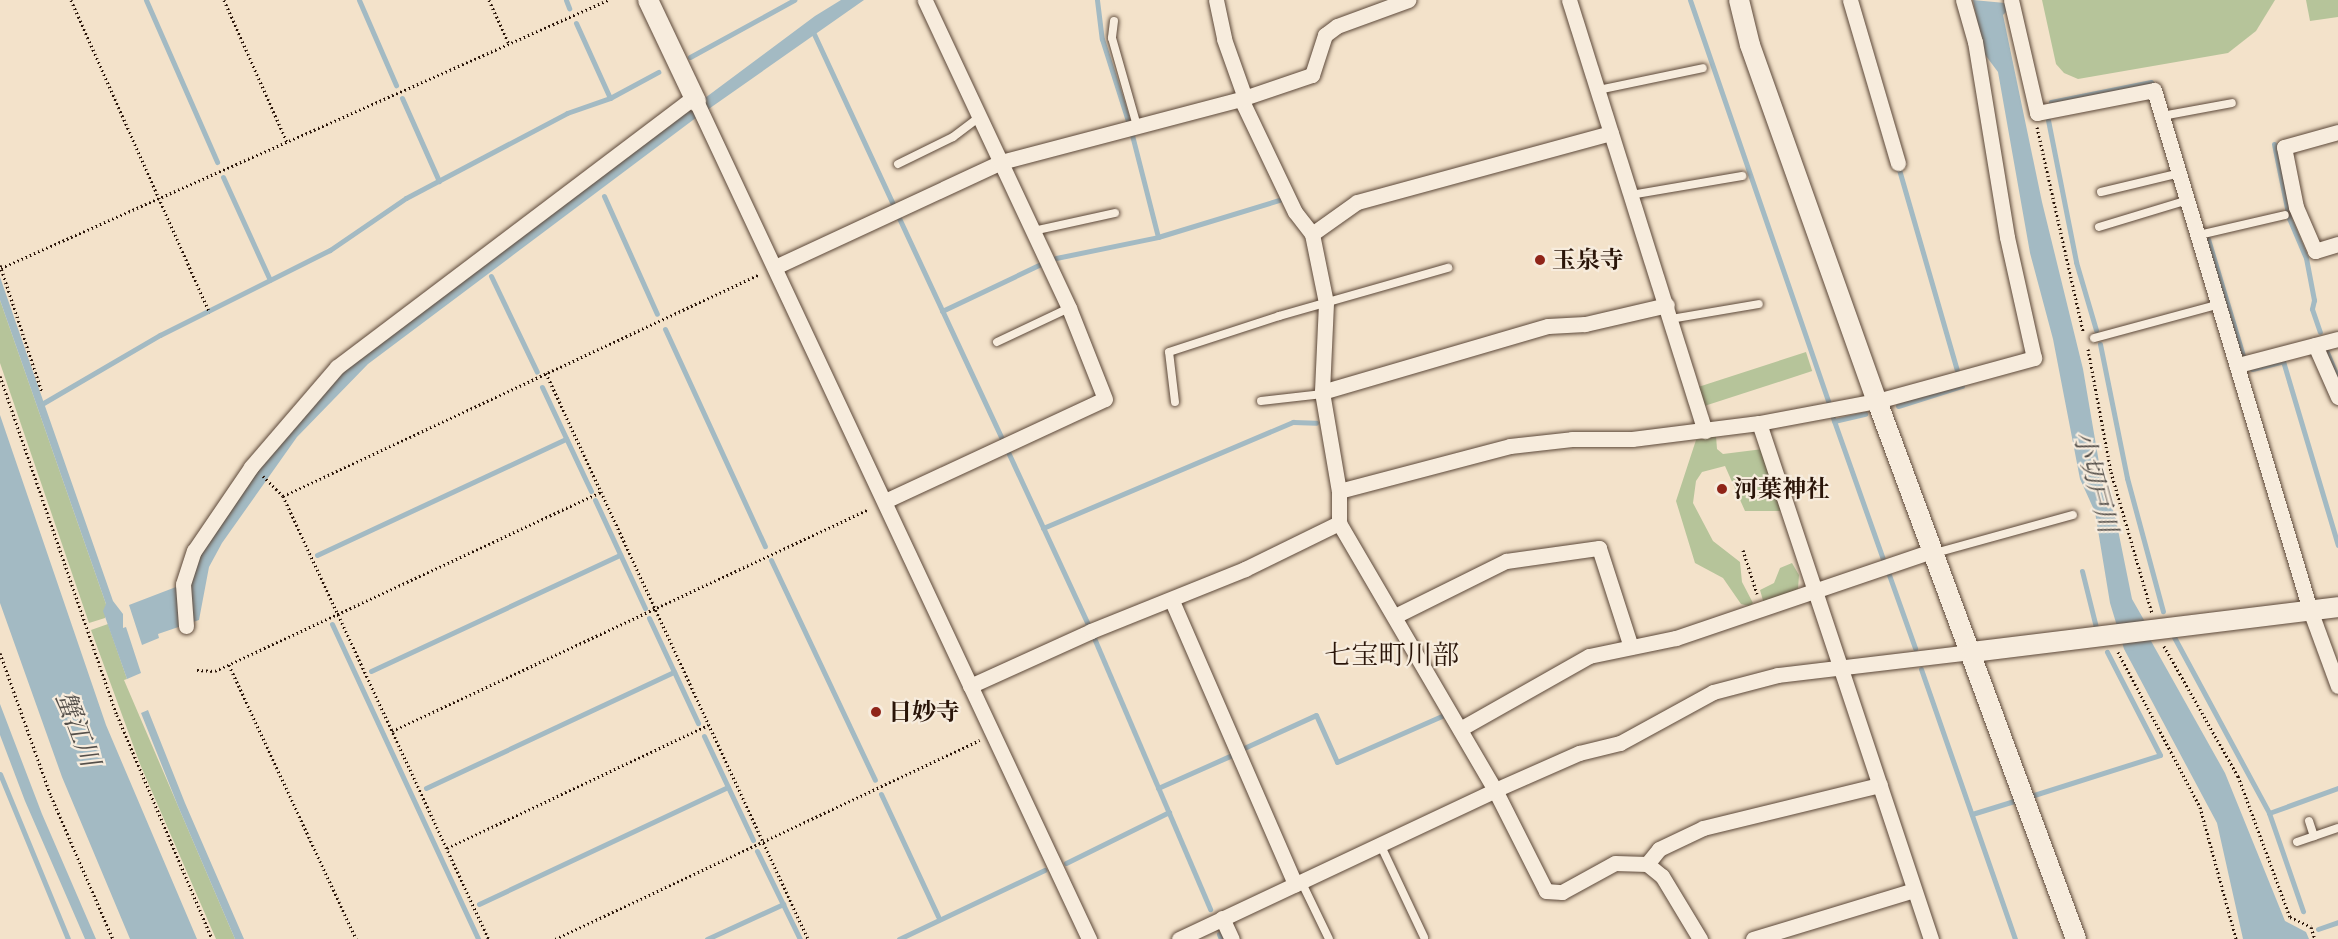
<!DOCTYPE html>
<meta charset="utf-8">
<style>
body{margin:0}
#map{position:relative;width:2338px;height:939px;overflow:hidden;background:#f3e2ca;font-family:"EB Garamond","Noto Serif JP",serif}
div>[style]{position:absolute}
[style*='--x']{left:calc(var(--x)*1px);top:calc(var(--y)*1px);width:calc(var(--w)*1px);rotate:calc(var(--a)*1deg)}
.green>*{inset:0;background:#b6c49a;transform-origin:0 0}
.water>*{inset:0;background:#a3bac3}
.stream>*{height:5px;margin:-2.5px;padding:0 2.5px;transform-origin:2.5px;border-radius:2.5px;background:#a3bac3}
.path>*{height:3px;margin-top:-1.5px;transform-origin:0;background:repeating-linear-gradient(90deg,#2a1509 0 1.5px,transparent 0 4.5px)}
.roads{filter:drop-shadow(0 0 2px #5c4839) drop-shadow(0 0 2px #5c4839)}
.service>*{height:8px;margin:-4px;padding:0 4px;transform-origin:4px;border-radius:4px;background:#f7ecdd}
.minor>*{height:15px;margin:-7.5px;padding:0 7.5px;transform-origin:7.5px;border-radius:7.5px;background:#f7ecdd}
.tertiary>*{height:20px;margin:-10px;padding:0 10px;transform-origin:10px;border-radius:10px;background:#f7ecdd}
.dots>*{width:16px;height:16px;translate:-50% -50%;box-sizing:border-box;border:3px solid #f7ecdd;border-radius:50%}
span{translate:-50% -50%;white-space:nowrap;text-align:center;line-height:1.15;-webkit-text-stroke:4.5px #f7ecdd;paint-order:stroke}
.poi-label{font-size:24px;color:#2a1509;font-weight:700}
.left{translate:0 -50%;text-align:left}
.water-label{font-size:26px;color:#544f4a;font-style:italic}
.quarter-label{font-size:27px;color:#2a1509}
</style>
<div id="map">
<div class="green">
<i style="clip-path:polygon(2042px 0,2275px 0,2256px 31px,2228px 53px,2078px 79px,2064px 73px,2056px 64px)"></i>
<i style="clip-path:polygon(2306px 0,2338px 0,2338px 17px,2310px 21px)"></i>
<i style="clip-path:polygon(0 300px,106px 604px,105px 618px,89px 623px,0 363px)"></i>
<i style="left:1806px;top:352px;width:20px;height:115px;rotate:72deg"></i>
<i style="clip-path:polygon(1716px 436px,1717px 449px,1723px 454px,1763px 449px,1783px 511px,1745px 511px,1725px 466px,1702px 472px,1696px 481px,1693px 503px,1713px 541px,1740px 562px,1742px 582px,1753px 603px,1749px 606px,1741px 604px,1723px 578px,1695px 563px,1676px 501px,1696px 440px)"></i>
<i style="clip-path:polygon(1792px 563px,1799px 575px,1798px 589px,1764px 604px,1760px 590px,1774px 583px,1780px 568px)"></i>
<i style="clip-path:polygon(108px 624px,127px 679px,124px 680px,235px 939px,216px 939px,140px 764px,91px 630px)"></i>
</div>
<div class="water">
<i style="clip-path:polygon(841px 0,864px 0,693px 120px,368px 364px,297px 437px,222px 543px,209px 567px,199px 620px,158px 634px,159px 638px,142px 645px,129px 605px,189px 582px,203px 548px,253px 475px,341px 369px,815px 16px)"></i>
<i style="clip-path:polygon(1973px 0,2005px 3px,2007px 11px,2003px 15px,2042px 202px,2083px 369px,2103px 486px,2115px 515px,2132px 599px,2152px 634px,2151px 641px,2225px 773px,2285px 921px,2306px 932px,2309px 939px,2243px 939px,2217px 823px,2124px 649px,2110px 603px,2095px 512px,2080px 479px,2053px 339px,2030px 253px,1998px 72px,1983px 52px)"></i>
<i style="clip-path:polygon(0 277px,113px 601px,123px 614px,123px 628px,126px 627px,141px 673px,127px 679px,103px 611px,106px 604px,0 300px)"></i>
<i style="clip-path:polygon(0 415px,106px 725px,197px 939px,130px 939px,62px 777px,0 603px)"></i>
<i style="clip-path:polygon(0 704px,42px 814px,96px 939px,85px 939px,25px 801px,0 735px)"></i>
<i style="clip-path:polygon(148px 710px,185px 803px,244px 939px,235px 939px,178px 806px,141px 713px)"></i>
</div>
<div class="stream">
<i style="--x:146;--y:0;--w:177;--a:66.3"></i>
<i style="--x:359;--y:0;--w:93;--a:66.5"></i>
<i style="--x:566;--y:0;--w:9;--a:69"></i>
<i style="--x:1097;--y:0;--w:39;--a:83"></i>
<i style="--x:1102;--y:39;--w:86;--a:72.4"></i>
<i style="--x:1690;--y:0;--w:426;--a:71"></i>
<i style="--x:576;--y:23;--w:82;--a:65.6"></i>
<i style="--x:814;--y:34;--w:187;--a:65.1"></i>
<i style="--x:690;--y:57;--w:119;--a:-28.7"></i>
<i style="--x:402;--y:98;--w:91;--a:66"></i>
<i style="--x:2051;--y:102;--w:102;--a:-11.3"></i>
<i style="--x:2048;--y:120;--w:145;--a:78.8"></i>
<i style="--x:2076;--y:262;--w:71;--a:73.6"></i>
<i style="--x:2274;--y:144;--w:76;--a:78.5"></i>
<i style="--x:2289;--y:218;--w:43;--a:67"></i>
<i style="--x:2306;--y:258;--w:43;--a:79.2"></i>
<i style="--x:2314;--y:300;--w:9;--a:103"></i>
<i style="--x:2312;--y:309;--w:24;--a:71"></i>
<i style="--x:1898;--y:166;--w:212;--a:73.9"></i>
<i style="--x:223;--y:177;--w:113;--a:65.5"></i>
<i style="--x:604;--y:196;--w:129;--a:65.8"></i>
<i style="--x:899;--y:218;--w:244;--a:65"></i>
<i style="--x:1158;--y:237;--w:127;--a:-17"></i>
<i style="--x:2208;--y:239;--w:122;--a:73.3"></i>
<i style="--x:1056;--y:258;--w:104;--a:-11.6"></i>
<i style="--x:1158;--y:237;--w:105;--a:-104.3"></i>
<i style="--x:491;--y:276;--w:106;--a:64.4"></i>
<i style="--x:942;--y:311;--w:110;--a:-25.4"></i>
<i style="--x:665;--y:329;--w:239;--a:65.3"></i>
<i style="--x:2100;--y:344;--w:137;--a:78.6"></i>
<i style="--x:2127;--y:478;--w:138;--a:74.9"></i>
<i style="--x:2326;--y:350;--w:30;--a:67"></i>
<i style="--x:2252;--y:369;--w:32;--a:-14"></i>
<i style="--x:2283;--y:361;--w:192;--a:73.4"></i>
<i style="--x:542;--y:387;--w:115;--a:64.8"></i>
<i style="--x:40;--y:405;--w:139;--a:-30.3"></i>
<i style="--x:160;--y:335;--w:190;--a:-26.6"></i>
<i style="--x:330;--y:250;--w:92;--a:-34.4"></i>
<i style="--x:406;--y:198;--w:182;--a:-27.8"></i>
<i style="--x:567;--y:113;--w:46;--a:-19.2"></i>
<i style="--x:610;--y:98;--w:55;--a:-28.4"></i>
<i style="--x:1898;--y:406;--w:67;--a:-17.4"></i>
<i style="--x:1833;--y:418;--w:150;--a:70.5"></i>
<i style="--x:1834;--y:421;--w:32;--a:-13"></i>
<i style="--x:1008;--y:452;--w:190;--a:65.1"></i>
<i style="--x:595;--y:500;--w:119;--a:65.2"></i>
<i style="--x:1043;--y:528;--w:272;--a:-23"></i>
<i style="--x:1293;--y:422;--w:23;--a:2"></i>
<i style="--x:317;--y:555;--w:275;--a:-25"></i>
<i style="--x:771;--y:560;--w:243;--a:64.7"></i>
<i style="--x:2082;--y:571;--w:58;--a:76"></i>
<i style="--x:1888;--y:572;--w:81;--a:70.4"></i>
<i style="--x:649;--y:618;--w:116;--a:65"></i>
<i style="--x:332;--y:624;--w:347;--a:65.1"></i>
<i style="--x:2174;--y:637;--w:200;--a:61.6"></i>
<i style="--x:2269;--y:813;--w:104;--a:70.9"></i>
<i style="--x:1094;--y:638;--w:295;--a:66.8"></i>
<i style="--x:1921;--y:669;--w:286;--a:70.8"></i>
<i style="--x:371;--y:671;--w:275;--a:-25"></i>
<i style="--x:704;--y:736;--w:115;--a:64.8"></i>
<i style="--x:1244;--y:748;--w:79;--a:-24.6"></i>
<i style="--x:1316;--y:715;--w:51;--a:65.9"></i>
<i style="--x:1337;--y:762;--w:115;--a:-23.7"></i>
<i style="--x:0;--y:774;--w:178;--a:67.6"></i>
<i style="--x:426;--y:788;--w:274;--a:-25.1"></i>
<i style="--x:1158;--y:788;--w:79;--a:-24"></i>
<i style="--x:881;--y:794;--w:135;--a:65"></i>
<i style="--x:2034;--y:795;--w:132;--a:-17.6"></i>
<i style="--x:2160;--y:755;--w:116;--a:-117.2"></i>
<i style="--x:2269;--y:813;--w:73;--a:-19.9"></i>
<i style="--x:1972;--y:814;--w:44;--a:-17.2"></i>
<i style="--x:757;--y:851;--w:98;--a:64"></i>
<i style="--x:1066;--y:863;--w:115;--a:-26.3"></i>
<i style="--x:479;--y:904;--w:275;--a:-25.2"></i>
<i style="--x:2318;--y:929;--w:21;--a:-19"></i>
<i style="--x:1219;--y:934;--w:5;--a:68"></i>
<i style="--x:707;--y:939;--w:84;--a:-24.7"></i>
<i style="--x:899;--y:939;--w:161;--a:-25.4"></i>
</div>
<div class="path">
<i style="--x:71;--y:0;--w:342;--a:66.1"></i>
<i style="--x:224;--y:0;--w:155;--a:66.1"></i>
<i style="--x:489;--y:0;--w:48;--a:65.6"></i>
<i style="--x:2037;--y:127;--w:209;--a:77.3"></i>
<i style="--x:0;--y:265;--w:134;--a:71.7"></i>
<i style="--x:1;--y:268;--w:664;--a:-23.82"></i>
<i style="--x:2088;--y:349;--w:125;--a:79.4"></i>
<i style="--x:2111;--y:472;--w:147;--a:73.8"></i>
<i style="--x:546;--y:373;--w:624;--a:65.16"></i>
<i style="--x:0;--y:376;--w:359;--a:71"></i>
<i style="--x:117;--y:715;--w:243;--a:67"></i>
<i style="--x:263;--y:476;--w:28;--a:45"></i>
<i style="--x:283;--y:496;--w:526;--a:-24.96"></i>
<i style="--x:283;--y:496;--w:489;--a:65.1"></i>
<i style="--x:1743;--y:550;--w:46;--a:72.3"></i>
<i style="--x:2164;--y:646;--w:150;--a:60.4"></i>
<i style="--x:2238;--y:776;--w:150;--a:69.8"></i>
<i style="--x:2290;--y:917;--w:23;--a:25"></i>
<i style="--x:2311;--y:927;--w:13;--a:72"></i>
<i style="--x:2118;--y:652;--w:175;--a:62.1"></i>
<i style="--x:2200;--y:807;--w:137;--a:74.7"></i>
<i style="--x:0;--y:653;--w:152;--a:70.4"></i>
<i style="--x:51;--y:796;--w:156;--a:66.6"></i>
<i style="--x:229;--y:665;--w:302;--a:65.1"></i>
<i style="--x:197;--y:670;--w:18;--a:3"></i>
<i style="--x:215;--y:671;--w:425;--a:-24.9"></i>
<i style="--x:392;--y:731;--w:526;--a:-24.96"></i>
<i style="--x:447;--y:848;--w:289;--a:-25.2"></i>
<i style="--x:555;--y:939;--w:469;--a:-25.1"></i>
</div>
<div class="roads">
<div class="service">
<i style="--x:1114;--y:21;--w:17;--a:97"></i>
<i style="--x:1112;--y:38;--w:91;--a:74.1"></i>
<i style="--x:1598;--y:90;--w:107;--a:-11.8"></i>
<i style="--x:2162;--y:116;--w:71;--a:-10.5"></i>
<i style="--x:898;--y:164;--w:61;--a:-26.1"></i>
<i style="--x:953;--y:137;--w:34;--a:-37"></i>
<i style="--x:2101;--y:192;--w:81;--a:-13.5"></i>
<i style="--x:1631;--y:195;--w:113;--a:-9.7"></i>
<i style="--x:2099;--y:227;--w:93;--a:-16.9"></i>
<i style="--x:1033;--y:231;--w:84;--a:-12.4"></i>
<i style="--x:2199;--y:235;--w:88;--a:-13.1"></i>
<i style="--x:1671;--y:319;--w:89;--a:-9.7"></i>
<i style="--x:2094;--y:338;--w:131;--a:-15.1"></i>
<i style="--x:997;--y:342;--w:80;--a:-25.3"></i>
<i style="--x:1261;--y:401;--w:62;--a:-6.4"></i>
<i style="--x:1175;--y:402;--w:50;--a:-96.8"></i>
<i style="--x:1169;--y:352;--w:116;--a:-18.1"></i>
<i style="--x:1279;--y:316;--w:176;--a:-15.9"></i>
<i style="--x:1935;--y:553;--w:143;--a:-15.4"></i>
<i style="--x:2309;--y:821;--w:16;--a:72"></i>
<i style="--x:2297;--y:842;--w:43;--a:-18.9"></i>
<i style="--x:1380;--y:844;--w:103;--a:64.7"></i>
<i style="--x:1301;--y:881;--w:64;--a:64.2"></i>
</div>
<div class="minor">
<i style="--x:1216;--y:0;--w:40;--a:78"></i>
<i style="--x:1224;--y:39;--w:63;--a:70.4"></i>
<i style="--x:1569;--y:0;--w:452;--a:72.5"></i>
<i style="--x:1850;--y:0;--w:170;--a:73.6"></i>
<i style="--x:2011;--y:0;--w:116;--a:77"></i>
<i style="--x:2037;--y:113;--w:119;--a:-11.1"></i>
<i style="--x:2154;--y:90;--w:543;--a:73.3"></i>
<i style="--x:2310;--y:610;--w:81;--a:69.8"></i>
<i style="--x:1241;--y:99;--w:125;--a:64.5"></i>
<i style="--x:1295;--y:212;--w:28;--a:52"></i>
<i style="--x:1312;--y:234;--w:70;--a:78.5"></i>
<i style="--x:1326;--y:303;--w:89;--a:92.6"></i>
<i style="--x:1322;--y:392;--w:100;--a:80.3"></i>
<i style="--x:1339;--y:491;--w:32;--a:90"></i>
<i style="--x:1339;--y:523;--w:309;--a:59.7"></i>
<i style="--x:1495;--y:790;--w:113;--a:63.2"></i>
<i style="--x:1546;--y:891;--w:16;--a:4"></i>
<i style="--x:1562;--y:892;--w:60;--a:-28.7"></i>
<i style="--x:1615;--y:863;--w:32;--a:2"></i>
<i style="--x:1647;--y:864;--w:19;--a:39"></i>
<i style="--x:1662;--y:876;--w:74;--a:58.9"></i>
<i style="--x:696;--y:101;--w:926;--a:64.87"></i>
<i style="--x:2338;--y:132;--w:56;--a:164.5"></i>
<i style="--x:2284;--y:147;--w:61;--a:78.7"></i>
<i style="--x:2296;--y:207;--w:48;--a:66.6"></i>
<i style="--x:2315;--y:251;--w:24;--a:-17"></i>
<i style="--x:1312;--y:234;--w:55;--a:-35.4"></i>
<i style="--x:1357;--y:202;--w:263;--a:-15.2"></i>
<i style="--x:775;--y:267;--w:249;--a:-24.9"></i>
<i style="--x:1001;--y:162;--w:248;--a:-14.7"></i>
<i style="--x:1241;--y:99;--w:75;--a:-18.7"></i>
<i style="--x:1312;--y:75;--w:42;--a:-72"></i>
<i style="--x:1325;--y:35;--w:15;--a:-37"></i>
<i style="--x:1337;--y:26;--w:76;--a:-20.1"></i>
<i style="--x:2315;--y:345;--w:57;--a:66.1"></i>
<i style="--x:2238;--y:365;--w:103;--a:-14.6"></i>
<i style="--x:1322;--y:392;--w:235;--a:-16.3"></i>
<i style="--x:1548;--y:326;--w:37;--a:-3"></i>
<i style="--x:1585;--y:324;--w:84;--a:-13"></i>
<i style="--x:1759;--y:423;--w:544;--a:71.57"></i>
<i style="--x:1339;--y:491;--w:177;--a:-14.7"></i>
<i style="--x:1510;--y:446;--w:62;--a:-6.4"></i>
<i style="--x:1572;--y:439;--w:60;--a:0"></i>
<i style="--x:1632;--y:439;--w:128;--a:-7.2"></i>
<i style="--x:1759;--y:423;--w:120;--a:-10.6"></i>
<i style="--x:1877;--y:401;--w:163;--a:-15.3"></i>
<i style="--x:2034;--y:358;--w:124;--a:-102.6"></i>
<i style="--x:2007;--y:237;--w:198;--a:-99.3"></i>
<i style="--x:1975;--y:42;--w:44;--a:-105.9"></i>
<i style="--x:885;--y:501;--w:242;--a:-24.9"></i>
<i style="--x:1105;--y:399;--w:98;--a:-111.6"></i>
<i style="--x:1069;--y:308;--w:340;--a:-115.1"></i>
<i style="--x:1172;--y:601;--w:309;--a:66.5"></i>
<i style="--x:1395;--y:616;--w:124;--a:-26.4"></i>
<i style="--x:1506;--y:561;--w:94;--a:-8"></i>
<i style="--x:1599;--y:548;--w:104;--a:72.1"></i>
<i style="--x:186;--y:626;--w:42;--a:-94.1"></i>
<i style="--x:183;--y:584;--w:35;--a:-72"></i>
<i style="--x:194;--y:551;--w:102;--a:-55.8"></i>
<i style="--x:251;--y:467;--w:132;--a:-49.3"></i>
<i style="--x:337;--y:367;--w:448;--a:-37.1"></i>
<i style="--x:970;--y:686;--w:133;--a:-24.4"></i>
<i style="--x:1091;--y:631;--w:166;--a:-21.9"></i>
<i style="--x:1245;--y:569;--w:105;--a:-26.1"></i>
<i style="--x:1460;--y:729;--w:148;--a:-29.5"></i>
<i style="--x:1589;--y:656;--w:89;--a:-11.7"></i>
<i style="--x:1676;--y:638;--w:270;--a:-18.8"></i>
<i style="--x:1647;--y:864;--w:19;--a:-51"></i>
<i style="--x:1659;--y:849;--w:49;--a:-25.5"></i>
<i style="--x:1703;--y:828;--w:182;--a:-13.7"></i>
<i style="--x:1222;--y:918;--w:23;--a:65"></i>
<i style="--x:1179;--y:939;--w:349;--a:-25.2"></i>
<i style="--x:1495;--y:790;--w:92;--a:-23.8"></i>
<i style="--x:1579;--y:753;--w:42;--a:-13.7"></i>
<i style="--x:1620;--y:743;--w:106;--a:-28.7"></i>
<i style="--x:1713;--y:692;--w:67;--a:-14.7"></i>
<i style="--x:1778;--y:675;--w:195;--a:-6.8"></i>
<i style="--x:1753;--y:939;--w:168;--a:-16.9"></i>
</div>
<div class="tertiary">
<i style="--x:648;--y:0;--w:112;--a:64.6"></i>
<i style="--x:1739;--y:0;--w:46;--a:76.3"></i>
<i style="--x:1750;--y:45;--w:378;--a:70.4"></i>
<i style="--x:1877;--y:401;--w:574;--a:69.7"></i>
<i style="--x:1972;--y:652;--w:369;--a:-7"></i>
</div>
</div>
<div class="dots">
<i style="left:1540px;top:260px;background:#8f2418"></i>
<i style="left:1722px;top:489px;background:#8f2418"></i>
<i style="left:876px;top:712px;background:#8f2418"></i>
</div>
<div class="poi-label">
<span class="left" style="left:1552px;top:260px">玉泉寺</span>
<span class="left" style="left:1734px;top:489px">河葉神社</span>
<span class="left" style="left:888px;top:712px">日妙寺</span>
</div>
<div class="water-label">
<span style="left:2095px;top:482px;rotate:75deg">小切戸川</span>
<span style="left:77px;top:729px;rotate:69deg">蟹江川</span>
</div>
<div class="quarter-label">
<span style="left:1392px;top:655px">七宝町川部</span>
</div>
</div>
